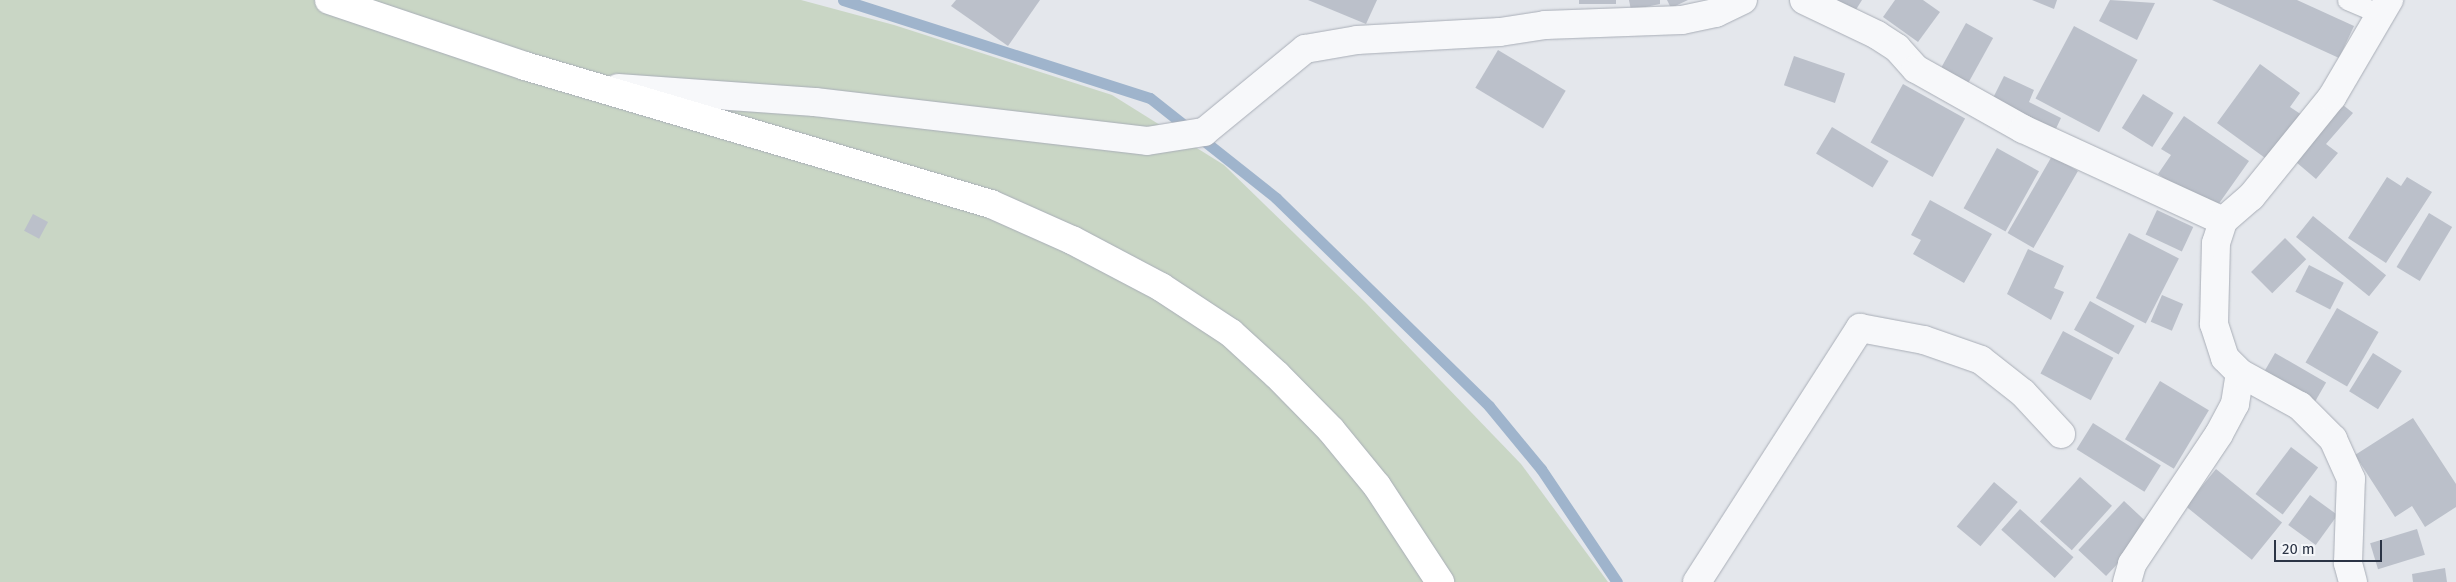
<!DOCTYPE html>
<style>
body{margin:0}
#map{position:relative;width:2456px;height:582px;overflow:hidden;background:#e4e7ec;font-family:"Fira Sans",sans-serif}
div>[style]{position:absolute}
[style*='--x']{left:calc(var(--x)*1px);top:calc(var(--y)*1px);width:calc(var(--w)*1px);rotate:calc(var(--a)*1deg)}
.green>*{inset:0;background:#c9d6c5}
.stream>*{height:11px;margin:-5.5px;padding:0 5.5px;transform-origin:5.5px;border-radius:5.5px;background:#9fb4cc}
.building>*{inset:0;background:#bbc0ca;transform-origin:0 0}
.roads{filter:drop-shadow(0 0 1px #a9aeb7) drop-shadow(0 0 1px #a9aeb7)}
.lane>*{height:19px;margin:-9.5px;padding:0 9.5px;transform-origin:9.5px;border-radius:9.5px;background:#f7f8fa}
.street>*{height:28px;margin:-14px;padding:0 14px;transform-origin:14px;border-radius:14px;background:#f7f8fa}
.secondary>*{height:28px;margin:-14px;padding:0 14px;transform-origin:14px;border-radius:14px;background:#fff}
span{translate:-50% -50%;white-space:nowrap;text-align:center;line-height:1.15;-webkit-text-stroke:5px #f4f6f9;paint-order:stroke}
.scale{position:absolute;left:2274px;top:540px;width:108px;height:22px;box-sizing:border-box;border:2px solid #2b3445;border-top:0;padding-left:6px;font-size:15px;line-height:18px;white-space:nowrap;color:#2b3445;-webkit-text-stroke:4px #f4f6f9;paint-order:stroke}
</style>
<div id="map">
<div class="green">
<i style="clip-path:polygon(0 0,801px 0,894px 25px,1112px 95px,1224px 165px,1366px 303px,1521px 464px,1608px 582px,0 582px)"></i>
</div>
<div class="stream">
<i style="--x:843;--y:0;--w:322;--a:17.7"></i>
<i style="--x:1150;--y:98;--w:161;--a:38.4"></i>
<i style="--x:1276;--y:198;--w:298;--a:44.3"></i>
<i style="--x:1489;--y:406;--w:82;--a:50.5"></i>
<i style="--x:1541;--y:469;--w:136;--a:56.1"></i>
</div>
<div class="building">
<i style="clip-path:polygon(956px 0,1040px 0,1008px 46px,951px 6px)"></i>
<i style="clip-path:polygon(1308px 0,1377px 0,1366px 24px)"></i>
<i style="left:1579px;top:0;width:37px;height:4px"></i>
<i style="clip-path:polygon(1629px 0,1660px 0,1660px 4px,1631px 10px)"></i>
<i style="clip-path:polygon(1667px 0,1688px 0,1671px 8px)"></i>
<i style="clip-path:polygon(1826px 0,1862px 0,1852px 16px)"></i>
<i style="clip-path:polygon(1895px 0,1923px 0,1940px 12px,1918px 42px,1883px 17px)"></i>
<i style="clip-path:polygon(2032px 0,2057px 0,2054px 9px)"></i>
<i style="clip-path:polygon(2110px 0,2155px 3px,2137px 40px,2099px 21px)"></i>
<i style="clip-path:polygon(2212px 0,2297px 0,2354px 26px,2339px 58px)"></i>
<i style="left:1966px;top:23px;width:31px;height:59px;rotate:29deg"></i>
<i style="left:2074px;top:26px;width:72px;height:82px;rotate:28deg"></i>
<i style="left:1498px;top:50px;width:79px;height:44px;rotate:31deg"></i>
<i style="left:1794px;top:56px;width:54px;height:31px;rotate:19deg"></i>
<i style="clip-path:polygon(2260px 64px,2300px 93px,2290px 107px,2305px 117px,2272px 163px,2217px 123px)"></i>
<i style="clip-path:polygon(2004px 76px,2034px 90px,2029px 102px,2061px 118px,2053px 135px,1990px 104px)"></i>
<i style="left:1903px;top:84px;width:71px;height:67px;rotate:29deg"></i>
<i style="left:2143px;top:94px;width:36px;height:40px;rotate:32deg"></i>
<i style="clip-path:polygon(2343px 105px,2353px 113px,2326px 144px,2338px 153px,2316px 179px,2296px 162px)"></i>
<i style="clip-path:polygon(2184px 116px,2249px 161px,2213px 212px,2158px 174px,2171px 155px,2161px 149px)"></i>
<i style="left:1832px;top:127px;width:66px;height:31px;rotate:31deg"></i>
<i style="left:1997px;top:148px;width:48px;height:69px;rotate:29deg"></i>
<i style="left:2052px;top:156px;width:30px;height:89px;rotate:30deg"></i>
<i style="clip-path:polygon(2387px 177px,2401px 186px,2407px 177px,2432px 192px,2386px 263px,2348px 238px)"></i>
<i style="clip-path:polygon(1930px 200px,1992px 234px,1964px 283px,1913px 254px,1921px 240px,1911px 235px)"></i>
<i style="left:2157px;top:210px;width:40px;height:27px;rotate:25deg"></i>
<i style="left:2429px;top:213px;width:27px;height:63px;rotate:31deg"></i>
<i style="left:33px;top:214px;width:17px;height:19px;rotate:28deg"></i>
<i style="left:2313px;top:216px;width:94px;height:27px;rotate:39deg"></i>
<i style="left:2129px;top:233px;width:56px;height:73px;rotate:27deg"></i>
<i style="left:2285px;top:238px;width:30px;height:48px;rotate:45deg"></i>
<i style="clip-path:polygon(2028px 249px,2064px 266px,2054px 288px,2064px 292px,2051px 320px,2007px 294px)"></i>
<i style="left:2309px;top:265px;width:39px;height:30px;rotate:27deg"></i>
<i style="left:2162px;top:295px;width:23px;height:29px;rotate:23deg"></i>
<i style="left:2090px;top:301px;width:51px;height:33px;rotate:29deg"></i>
<i style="left:2337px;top:308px;width:48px;height:63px;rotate:30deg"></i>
<i style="left:2063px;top:331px;width:57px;height:48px;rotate:28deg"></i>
<i style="left:2275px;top:353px;width:59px;height:26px;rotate:30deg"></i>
<i style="left:2373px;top:353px;width:34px;height:45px;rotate:32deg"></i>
<i style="left:2160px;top:381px;width:57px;height:68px;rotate:31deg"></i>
<i style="clip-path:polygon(2413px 418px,2456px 484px,2456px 507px,2425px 527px,2412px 506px,2395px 517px,2355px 455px)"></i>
<i style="left:2093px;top:423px;width:80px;height:31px;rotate:32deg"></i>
<i style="left:2291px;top:447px;width:34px;height:59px;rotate:37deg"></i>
<i style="left:2216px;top:469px;width:85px;height:48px;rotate:39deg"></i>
<i style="left:2080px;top:477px;width:43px;height:60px;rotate:42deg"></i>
<i style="left:1994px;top:482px;width:31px;height:58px;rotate:40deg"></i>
<i style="left:2310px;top:495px;width:34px;height:37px;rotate:36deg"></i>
<i style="left:2124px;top:501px;width:38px;height:67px;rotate:43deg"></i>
<i style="left:2020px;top:509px;width:72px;height:28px;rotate:42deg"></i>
<i style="left:2417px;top:529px;width:27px;height:49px;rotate:73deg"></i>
<i style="clip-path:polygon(2445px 568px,2447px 582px,2413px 582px,2412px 574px)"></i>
</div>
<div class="roads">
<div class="lane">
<i style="--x:2347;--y:0;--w:38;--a:23"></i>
</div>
<div class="street">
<i style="--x:1804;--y:0;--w:81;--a:25.6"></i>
<i style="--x:1877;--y:35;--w:24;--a:33"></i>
<i style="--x:1897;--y:48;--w:28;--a:48"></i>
<i style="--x:1916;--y:69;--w:123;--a:29.3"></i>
<i style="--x:2023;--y:129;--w:220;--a:24.7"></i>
<i style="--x:618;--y:88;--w:197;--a:4.1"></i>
<i style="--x:815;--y:102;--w:334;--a:6.7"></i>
<i style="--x:1147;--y:141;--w:58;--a:-9"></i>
<i style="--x:1204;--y:132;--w:131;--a:-39.4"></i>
<i style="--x:1305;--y:49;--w:53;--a:-9.8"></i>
<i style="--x:1357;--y:40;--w:143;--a:-3.2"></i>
<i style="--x:1500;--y:32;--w:46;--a:-8.8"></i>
<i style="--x:1545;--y:25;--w:137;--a:-2.1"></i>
<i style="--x:1682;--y:20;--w:35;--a:-12"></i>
<i style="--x:1716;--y:13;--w:30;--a:-26"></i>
<i style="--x:1697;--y:582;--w:302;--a:-57.3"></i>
<i style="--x:1860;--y:328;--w:65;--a:10.6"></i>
<i style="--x:1924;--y:340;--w:60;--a:19.3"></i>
<i style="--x:1981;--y:360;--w:53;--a:38.2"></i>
<i style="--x:2023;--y:393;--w:56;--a:47.2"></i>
<i style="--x:2127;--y:582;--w:19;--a:-74"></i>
<i style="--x:2132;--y:564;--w:156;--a:-56.2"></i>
<i style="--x:2219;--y:434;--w:34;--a:-62"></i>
<i style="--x:2235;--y:404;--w:31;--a:-81"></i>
<i style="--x:2353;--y:582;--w:20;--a:-105"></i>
<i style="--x:2348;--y:563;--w:84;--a:-88"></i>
<i style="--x:2351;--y:479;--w:44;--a:-114.2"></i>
<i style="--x:2333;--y:439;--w:47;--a:-135"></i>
<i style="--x:2300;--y:406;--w:68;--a:-151.2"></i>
<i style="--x:2240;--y:373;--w:21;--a:-135"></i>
<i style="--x:2225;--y:358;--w:36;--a:-108"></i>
<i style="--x:2214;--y:324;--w:81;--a:-88.6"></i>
<i style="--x:2216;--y:243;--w:23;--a:-72"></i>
<i style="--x:2223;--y:221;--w:37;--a:-41"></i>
<i style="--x:2251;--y:197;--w:129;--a:-51"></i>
<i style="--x:2332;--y:97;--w:113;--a:-59.6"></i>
</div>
<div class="secondary">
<i style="--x:329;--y:0;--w:207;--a:18.6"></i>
<i style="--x:525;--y:66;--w:486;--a:16.5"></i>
<i style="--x:991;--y:204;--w:89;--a:24"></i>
<i style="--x:1072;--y:240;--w:101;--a:27.8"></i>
<i style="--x:1161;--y:287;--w:84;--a:33.3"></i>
<i style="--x:1231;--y:333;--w:62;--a:42.4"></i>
<i style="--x:1277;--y:375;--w:77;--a:45.5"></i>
<i style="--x:1331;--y:430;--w:72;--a:50.6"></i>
<i style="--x:1377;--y:486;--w:115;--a:56.7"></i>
</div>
</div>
<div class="scale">20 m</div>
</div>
